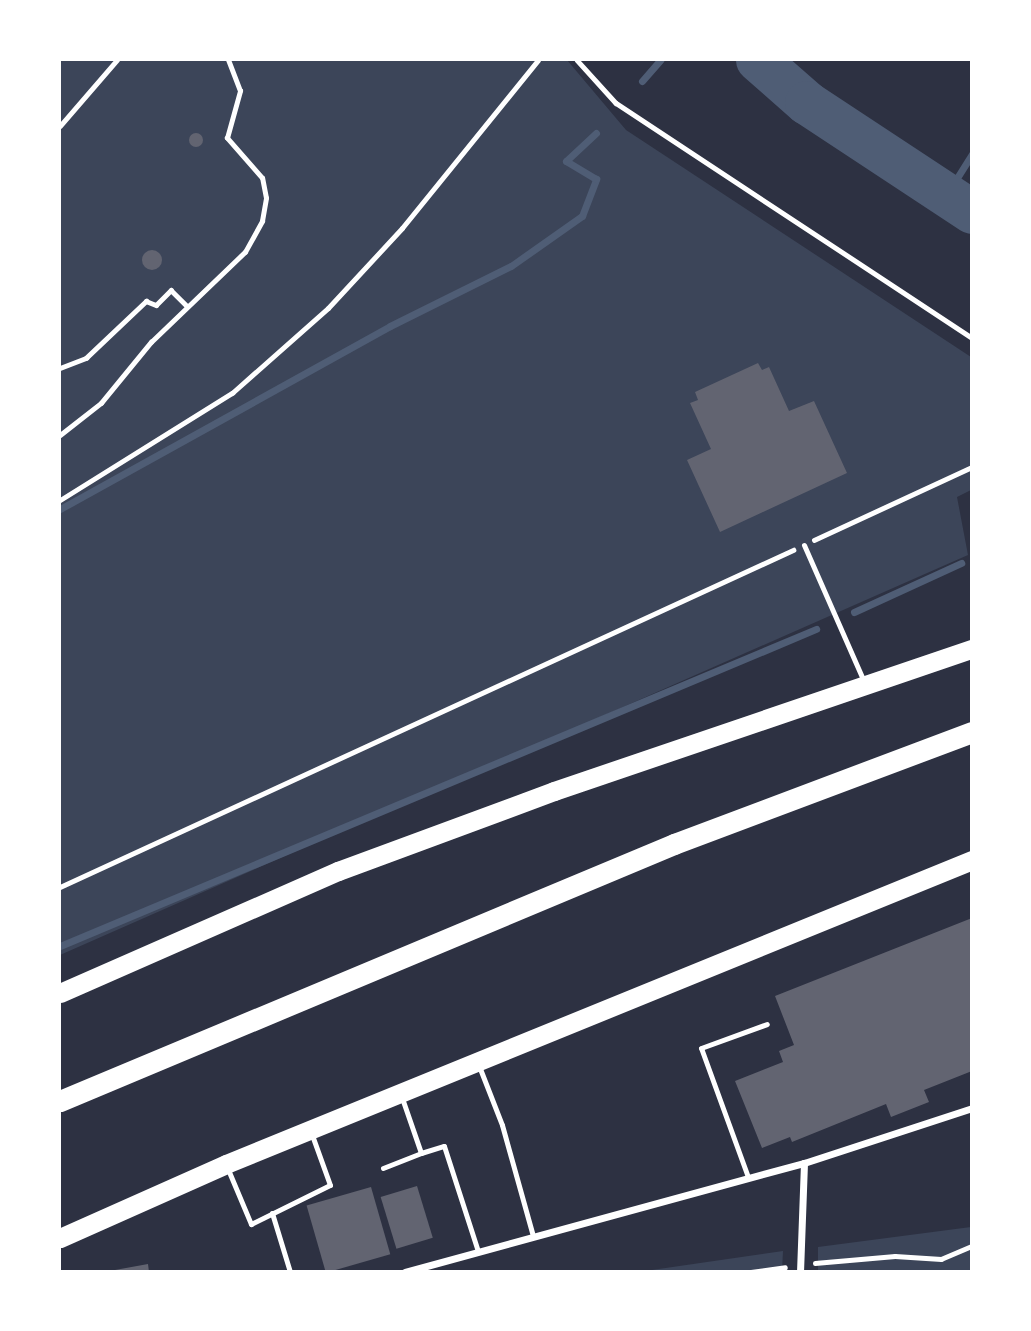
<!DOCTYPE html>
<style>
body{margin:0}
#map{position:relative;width:1031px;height:1331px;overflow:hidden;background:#2d3142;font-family:"Noto Sans",sans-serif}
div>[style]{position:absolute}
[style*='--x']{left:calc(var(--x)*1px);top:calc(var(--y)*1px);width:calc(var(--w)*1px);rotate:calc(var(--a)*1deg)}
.green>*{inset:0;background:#3c4559}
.stream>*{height:7px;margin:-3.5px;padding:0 3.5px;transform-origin:3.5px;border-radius:3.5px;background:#4f5d75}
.river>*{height:44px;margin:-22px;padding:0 22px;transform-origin:22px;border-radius:22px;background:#4f5d75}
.building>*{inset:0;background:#626471;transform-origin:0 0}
.round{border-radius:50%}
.path>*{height:4.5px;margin:-2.25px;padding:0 2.25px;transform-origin:2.25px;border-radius:2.25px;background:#fff}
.service>*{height:5px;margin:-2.5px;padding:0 2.5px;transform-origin:2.5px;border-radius:2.5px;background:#fff}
.minor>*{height:7px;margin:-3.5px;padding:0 3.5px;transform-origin:3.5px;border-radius:3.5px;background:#fff}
.trunk>*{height:19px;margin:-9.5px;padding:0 9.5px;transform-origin:9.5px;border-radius:9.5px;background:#fff}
.motorway>*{height:21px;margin:-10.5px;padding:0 10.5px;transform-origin:10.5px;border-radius:10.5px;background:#fff}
span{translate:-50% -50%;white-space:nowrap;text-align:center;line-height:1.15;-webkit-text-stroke:7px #fff;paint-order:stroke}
.frame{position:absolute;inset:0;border:61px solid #fff;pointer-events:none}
</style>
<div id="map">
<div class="green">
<i style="clip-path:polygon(60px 60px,567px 60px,626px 130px,971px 357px,971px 490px,957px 497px,968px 555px,60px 955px)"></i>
<i style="clip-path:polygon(971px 1227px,971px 1271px,818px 1272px,818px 1247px)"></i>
<i style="clip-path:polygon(783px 1251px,782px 1271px,645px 1271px)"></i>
</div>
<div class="stream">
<i style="--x:642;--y:81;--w:28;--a:-49"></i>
<i style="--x:945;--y:197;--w:51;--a:-57.9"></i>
<i style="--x:60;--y:509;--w:377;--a:-29"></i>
<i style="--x:390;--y:326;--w:135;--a:-26.4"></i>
<i style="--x:511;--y:266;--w:87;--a:-35.2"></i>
<i style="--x:582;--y:216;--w:40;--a:-69"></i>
<i style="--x:596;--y:179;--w:35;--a:-149"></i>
<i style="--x:566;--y:161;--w:41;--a:-43"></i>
<i style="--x:854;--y:612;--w:118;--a:-24.6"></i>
<i style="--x:60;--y:946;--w:820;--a:-22.75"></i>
</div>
<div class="river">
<i style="--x:758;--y:60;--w:65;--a:41.3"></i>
<i style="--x:807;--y:103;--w:198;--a:33.4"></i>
</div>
<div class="building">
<i class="round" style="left:189px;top:133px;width:14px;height:14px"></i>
<i class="round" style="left:142px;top:250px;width:20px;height:20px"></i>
<i style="clip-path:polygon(758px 363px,762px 370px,769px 367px,789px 411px,814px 401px,847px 473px,720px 532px,687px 460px,711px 449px,690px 403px,698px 400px,695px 392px)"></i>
<i style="clip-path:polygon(972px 918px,972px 1071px,924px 1090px,929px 1102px,891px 1117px,886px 1104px,792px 1142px,790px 1137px,762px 1148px,735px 1081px,783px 1062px,779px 1051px,794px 1045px,775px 996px)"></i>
<i style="left:417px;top:1186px;width:54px;height:38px;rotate:73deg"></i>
<i style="left:371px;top:1187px;width:70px;height:67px;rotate:74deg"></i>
<i style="clip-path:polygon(148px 1264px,149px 1272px,115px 1272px,115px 1270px)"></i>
</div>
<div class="path">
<i style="--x:577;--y:60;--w:58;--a:47.8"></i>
<i style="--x:616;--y:103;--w:427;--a:33.4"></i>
<i style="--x:60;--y:126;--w:87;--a:-49.2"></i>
<i style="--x:60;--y:368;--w:28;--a:-21"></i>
<i style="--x:86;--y:358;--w:83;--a:-43.5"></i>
<i style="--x:146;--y:301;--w:11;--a:22"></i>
<i style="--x:156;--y:305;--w:21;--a:-45"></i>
<i style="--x:171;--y:290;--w:23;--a:45"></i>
<i style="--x:60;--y:435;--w:52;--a:-38"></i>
<i style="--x:101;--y:403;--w:79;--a:-50.7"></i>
<i style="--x:151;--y:342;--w:130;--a:-43.8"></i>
<i style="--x:245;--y:252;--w:35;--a:-61"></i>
<i style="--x:262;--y:221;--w:23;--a:-80"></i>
<i style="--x:266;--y:198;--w:20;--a:-101"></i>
<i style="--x:262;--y:178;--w:53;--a:-131.2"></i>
<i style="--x:227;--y:138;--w:49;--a:-74.5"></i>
<i style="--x:240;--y:91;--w:33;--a:-111"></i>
<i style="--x:814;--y:540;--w:174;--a:-24.8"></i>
<i style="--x:60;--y:887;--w:807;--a:-24.69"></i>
<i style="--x:815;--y:1263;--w:80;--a:-5"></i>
<i style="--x:895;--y:1256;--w:46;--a:3.7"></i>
<i style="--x:941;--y:1259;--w:34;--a:-23"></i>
<i style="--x:751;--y:1272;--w:34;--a:-8"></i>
</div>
<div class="service">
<i style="--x:60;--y:500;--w:203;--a:-31.9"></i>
<i style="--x:232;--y:393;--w:128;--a:-41.5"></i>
<i style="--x:328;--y:308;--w:109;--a:-47.2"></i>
<i style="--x:402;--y:228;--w:216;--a:-51"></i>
<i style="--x:804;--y:545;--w:150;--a:66.3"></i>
<i style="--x:479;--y:1066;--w:63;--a:68.7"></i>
<i style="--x:502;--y:1125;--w:115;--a:74.4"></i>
<i style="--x:402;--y:1098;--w:58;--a:70.9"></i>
<i style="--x:421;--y:1153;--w:24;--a:-17"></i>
<i style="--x:444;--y:1146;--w:110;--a:72.1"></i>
<i style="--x:227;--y:1167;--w:62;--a:67.2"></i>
<i style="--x:251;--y:1224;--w:88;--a:-26.3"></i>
<i style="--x:330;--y:1185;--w:53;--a:-109.8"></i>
<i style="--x:383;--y:1168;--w:41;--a:-21.5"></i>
<i style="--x:748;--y:1177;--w:137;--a:-110"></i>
<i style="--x:701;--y:1048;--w:70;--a:-20"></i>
<i style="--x:272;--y:1213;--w:62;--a:73"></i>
</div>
<div class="minor">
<i style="--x:405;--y:1272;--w:414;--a:-15.3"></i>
<i style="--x:804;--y:1163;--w:177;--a:-18.1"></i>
<i style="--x:800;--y:1272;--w:109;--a:-87.9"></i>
</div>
<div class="trunk">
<i style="--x:60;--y:993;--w:304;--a:-23.7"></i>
<i style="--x:338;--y:871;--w:230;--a:-20.3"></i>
<i style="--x:554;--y:791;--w:441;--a:-18.8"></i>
<i style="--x:60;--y:1238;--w:182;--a:-24"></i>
<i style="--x:226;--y:1164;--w:806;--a:-22.17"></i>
</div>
<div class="motorway">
<i style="--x:60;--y:1101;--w:666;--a:-22.71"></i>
<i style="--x:674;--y:844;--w:318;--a:-20.6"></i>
</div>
<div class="frame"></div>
</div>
